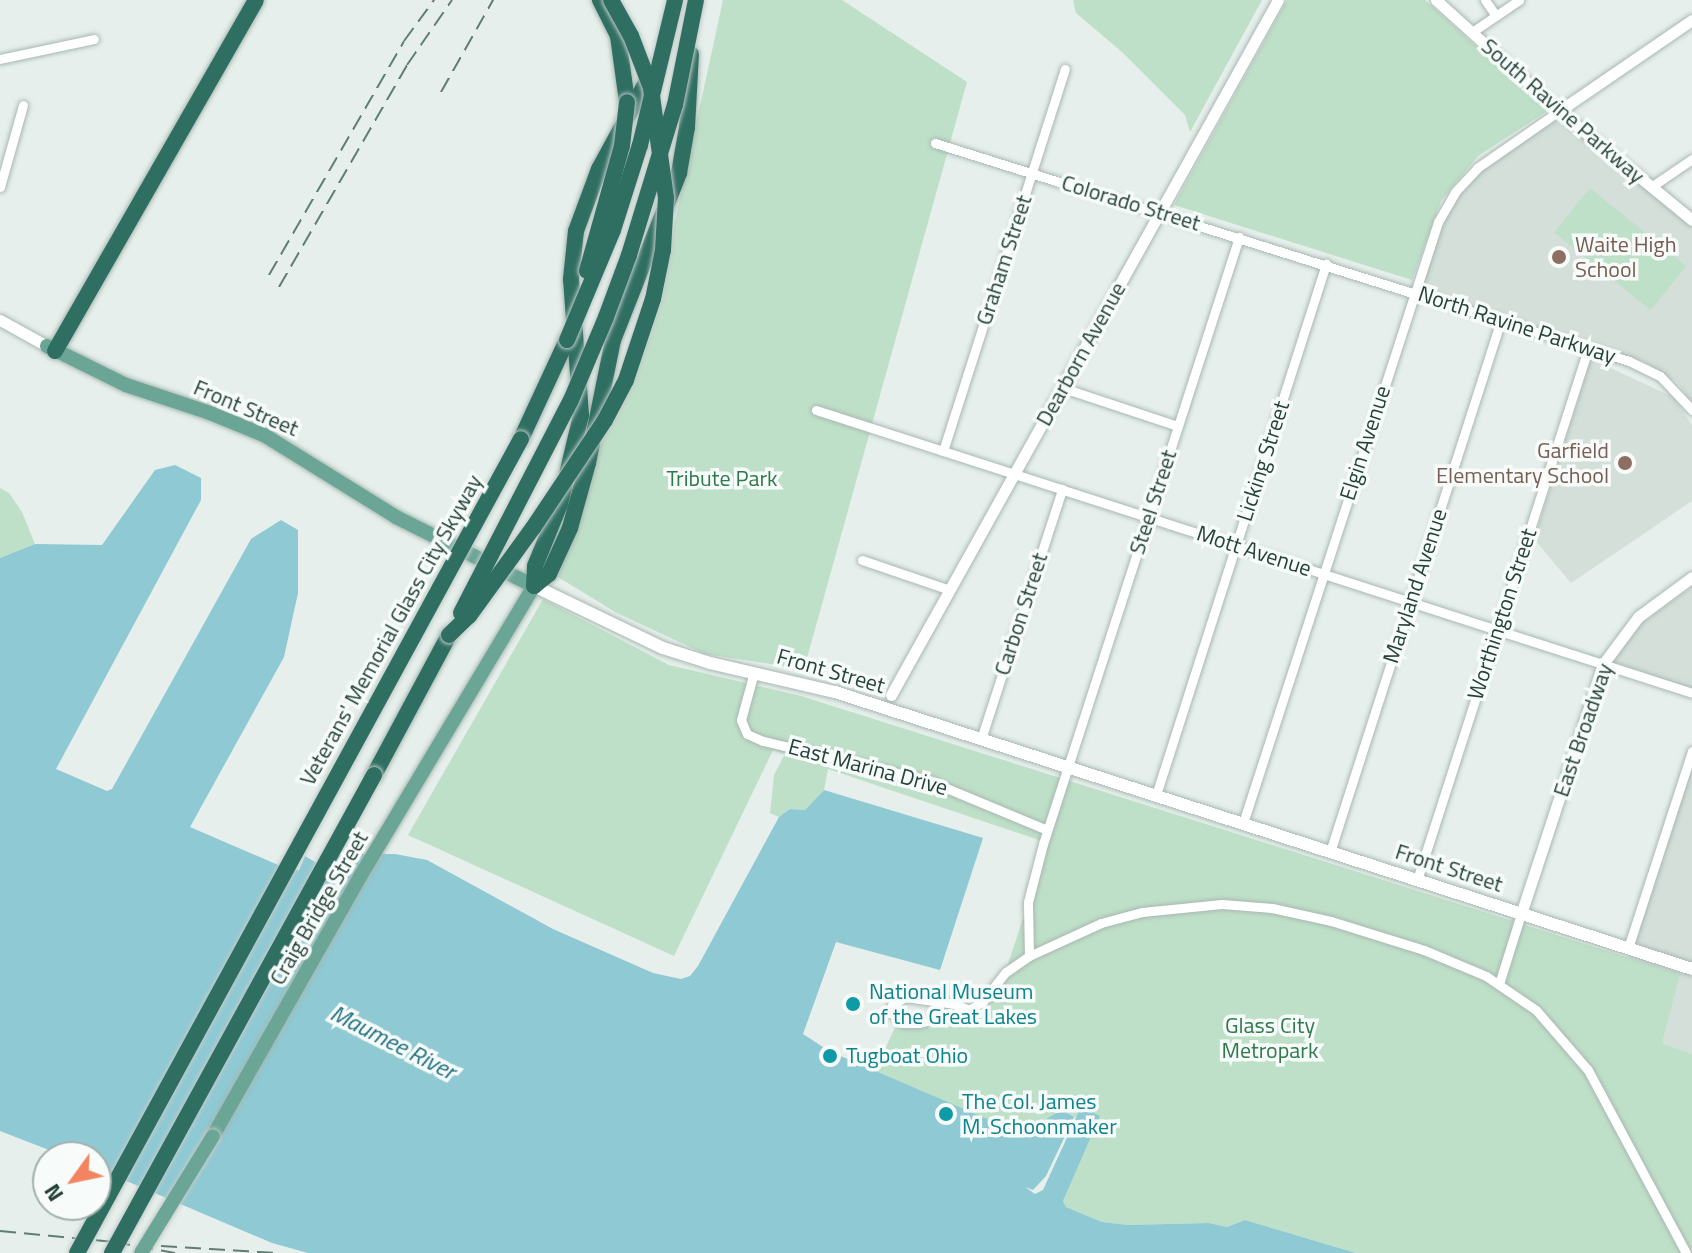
<!DOCTYPE html>
<style>
body{margin:0}
#map{position:relative;width:1692px;height:1253px;overflow:hidden;background:#e6efeb;font-family:"Titillium Web",sans-serif}
div>[style]{position:absolute}
[style*='--x']{left:calc(var(--x)*1px);top:calc(var(--y)*1px);width:calc(var(--w)*1px);rotate:calc(var(--a)*1deg)}
.built>*{inset:0;background:#d4dfda}
.green>*{inset:0;background:#bfe0c8;transform-origin:0 0}
.water>*{inset:0;background:#8ec9d4}
.roads{filter:drop-shadow(0 0 2px #a8b8b2) drop-shadow(0 0 2px #a8b8b2)}
.minor>*{height:9px;margin:-4.5px;padding:0 4.5px;transform-origin:4.5px;border-radius:4.5px;background:#fff}
.tertiary>*{height:11px;margin:-5.5px;padding:0 5.5px;transform-origin:5.5px;border-radius:5.5px;background:#fff}
.secondary>*{height:12px;margin:-6px;padding:0 6px;transform-origin:6px;border-radius:6px;background:#fff}
.primary>*{height:14px;margin:-7px;padding:0 7px;transform-origin:7px;border-radius:7px;background:#6aa596}
.motorway>*{height:16px;margin:-8px;padding:0 8px;transform-origin:8px;border-radius:8px;background:#2f6f62}
.rail>*{height:2px;margin-top:-1px;transform-origin:0;background:repeating-linear-gradient(90deg,#5f7d75 0 16px,transparent 0 24px)}
.bridges{filter:drop-shadow(0 0 2px #c2cac8) drop-shadow(0 0 2px #c2cac8)}
.primary-bridge>*{height:14px;margin:-7px;padding:0 7px;transform-origin:7px;border-radius:7px;background:#6aa596}
.motorway-bridge>*{height:16px;margin:-8px;padding:0 8px;transform-origin:8px;border-radius:8px;background:#2f6f62}
.dots>*{width:22px;height:22px;translate:-50% -50%;box-sizing:border-box;border:4px solid #f7fbf9;border-radius:50%}
span{translate:-50% -50%;white-space:nowrap;text-align:center;line-height:1.15;-webkit-text-stroke:7px #f7fbf9;paint-order:stroke}
.street-label{font-size:22px;color:#24423a}
.education-label{font-size:22px;color:#785e54}
.left{translate:0 -50%;text-align:left}
.right{translate:-100% -50%;text-align:right}
.park-label{font-size:22px;color:#2d7a4b}
.culture-label{font-size:22px;color:#0d838f}
.water-label{font-size:24px;color:#1c6f80;font-style:italic}
.north{position:absolute;left:32px;top:1141px;width:80px;height:80px;box-sizing:border-box;background:#f7fbf9;border:2px solid #a3b1ad;border-radius:50%;rotate:237deg;font-size:22px;font-weight:700;line-height:32px;text-align:center;color:#24423a}
.north::after{content:'';display:block;margin:auto;width:28px;height:36px;background:#f4845f;clip-path:polygon(50% 0,100% 100%,50% 72%,0 100%)}
</style>
<div id="map">
<div class="built">
<i style="clip-path:polygon(1559px 111px,1692px 220px,1692px 403px,1678px 383px,1643px 361px,1414px 292px,1438px 222px,1463px 182px)"></i>
<i style="clip-path:polygon(1591px 359px,1673px 397px,1692px 425px,1692px 501px,1571px 583px,1534px 539px)"></i>
<i style="clip-path:polygon(1692px 587px,1692px 689px,1611px 661px,1635px 628px)"></i>
<i style="clip-path:polygon(1692px 764px,1692px 1054px,1662px 1043px,1628px 957px)"></i>
</div>
<div class="green">
<i style="clip-path:polygon(723px 0,842px 0,967px 82px,804px 669px,705px 654px,615px 612px,558px 577px,590px 480px,600px 435px,651px 332px)"></i>
<i style="clip-path:polygon(1073px 0,1262px 0,1190px 132px,1185px 115px,1122px 52px,1076px 13px)"></i>
<i style="clip-path:polygon(1287px 0,1425px 0,1547px 111px,1478px 156px,1441px 201px,1412px 280px,1174px 205px)"></i>
<i style="left:1590px;top:188px;width:124px;height:57px;rotate:39deg"></i>
<i style="clip-path:polygon(0 488px,9px 493px,22px 512px,35px 544px,0 558px)"></i>
<i style="clip-path:polygon(543px 599px,669px 665px,801px 696px,1680px 974px,1662px 1043px,1692px 1054px,1692px 1253px,1356px 1253px,1245px 1220px,1227px 1227px,1209px 1223px,1129px 1225px,1102px 1222px,1066px 1207px,1063px 1201px,1099px 1116px,1081px 1108px,1076px 1118px,1062px 1111px,1015px 1132px,875px 1071px,896px 1025px,909px 1029px,923px 1025px,930px 1029px,980px 1016px,988px 1005px,1000px 988px,1048px 843px,828px 769px,824px 790px,805px 810px,790px 809px,779px 817px,770px 813px,774px 775px,785px 754px,773px 750px,674px 956px,408px 835px)"></i>
</div>
<div class="water">
<i style="clip-path:polygon(175px 465px,201px 478px,201px 500px,56px 769px,107px 791px,112px 789px,251px 539px,281px 520px,298px 530px,298px 593px,284px 657px,190px 827px,292px 871px,299px 870px,305px 856px,320px 865px,330px 856px,356px 854px,395px 854px,427px 860px,553px 929px,653px 973px,681px 979px,690px 976px,698px 966px,779px 817px,790px 809px,805px 810px,824px 790px,983px 838px,940px 970px,836px 942px,803px 1034px,829px 1051px,1015px 1131px,1020px 1125px,1038px 1123px,1062px 1110px,1074px 1117px,1046px 1176px,1033px 1190px,1025px 1187px,1035px 1194px,1043px 1190px,1081px 1107px,1100px 1116px,1063px 1201px,1066px 1207px,1102px 1222px,1129px 1225px,1209px 1223px,1227px 1227px,1245px 1220px,1356px 1253px,308px 1253px,272px 1243px,96px 1168px,96px 1157px,67px 1157px,0 1131px,0 558px,35px 544px,102px 545px,155px 470px)"></i>
</div>
<div class="roads">
<div class="minor">
<i style="--x:1485;--y:0;--w:19;--a:55"></i>
<i style="--x:1472;--y:32;--w:57;--a:-34.2"></i>
<i style="--x:0;--y:59;--w:96;--a:-12"></i>
<i style="--x:935;--y:143;--w:727;--a:17.44"></i>
<i style="--x:1629;--y:361;--w:34;--a:26"></i>
<i style="--x:1660;--y:376;--w:47;--a:46.7"></i>
<i style="--x:0;--y:187;--w:85;--a:-74.3"></i>
<i style="--x:1651;--y:187;--w:50;--a:-34.3"></i>
<i style="--x:1063;--y:388;--w:121;--a:18.3"></i>
<i style="--x:816;--y:410;--w:921;--a:17.9"></i>
<i style="--x:943;--y:451;--w:401;--a:-72.3"></i>
<i style="--x:862;--y:560;--w:93;--a:18.8"></i>
<i style="--x:754;--y:672;--w:50;--a:105.2"></i>
<i style="--x:741;--y:720;--w:15;--a:67"></i>
<i style="--x:747;--y:734;--w:17;--a:24"></i>
<i style="--x:763;--y:741;--w:169;--a:13.4"></i>
<i style="--x:927;--y:780;--w:130;--a:22.6"></i>
<i style="--x:981;--y:739;--w:263;--a:-72"></i>
<i style="--x:1156;--y:795;--w:558;--a:-72.25"></i>
<i style="--x:1243;--y:823;--w:632;--a:-72.02"></i>
<i style="--x:1438;--y:222;--w:34;--a:-60"></i>
<i style="--x:1455;--y:192;--w:33;--a:-47"></i>
<i style="--x:1477;--y:168;--w:100;--a:-34.8"></i>
<i style="--x:1330;--y:852;--w:559;--a:-72.18"></i>
<i style="--x:1417;--y:880;--w:558;--a:-72.15"></i>
<i style="--x:1628;--y:948;--w:207;--a:-72"></i>
<i style="--x:1029;--y:956;--w:79;--a:-24.6"></i>
<i style="--x:1101;--y:923;--w:42;--a:-15"></i>
<i style="--x:1142;--y:912;--w:80;--a:-5.7"></i>
<i style="--x:1222;--y:904;--w:50;--a:4.6"></i>
<i style="--x:1272;--y:908;--w:60;--a:12.4"></i>
<i style="--x:1331;--y:921;--w:97;--a:17.3"></i>
<i style="--x:1424;--y:950;--w:67;--a:22.8"></i>
<i style="--x:1486;--y:976;--w:60;--a:34.2"></i>
<i style="--x:1536;--y:1010;--w:79;--a:49.1"></i>
<i style="--x:1588;--y:1070;--w:208;--a:61.8"></i>
<i style="--x:1499;--y:984;--w:73;--a:-72.6"></i>
<i style="--x:969;--y:1010;--w:15;--a:-157"></i>
<i style="--x:955;--y:1004;--w:50;--a:-172"></i>
<i style="--x:905;--y:997;--w:15;--a:148"></i>
<i style="--x:892;--y:1005;--w:8;--a:90"></i>
<i style="--x:892;--y:1013;--w:15;--a:42"></i>
<i style="--x:903;--y:1023;--w:16;--a:0"></i>
<i style="--x:919;--y:1023;--w:52;--a:-14.6"></i>
<i style="--x:969;--y:1010;--w:17;--a:-33"></i>
<i style="--x:983;--y:1001;--w:37;--a:-52"></i>
<i style="--x:1006;--y:972;--w:28;--a:-35"></i>
<i style="--x:1029;--y:956;--w:54;--a:-91.1"></i>
<i style="--x:1028;--y:902;--w:60;--a:-75.5"></i>
<i style="--x:1043;--y:844;--w:638;--a:-72.1"></i>
</div>
<div class="tertiary">
<i style="--x:1436;--y:0;--w:166;--a:42.1"></i>
<i style="--x:1559;--y:111;--w:172;--a:39.3"></i>
<i style="--x:1559;--y:111;--w:161;--a:-34.4"></i>
<i style="--x:0;--y:320;--w:54;--a:29"></i>
<i style="--x:891;--y:695;--w:795;--a:-60.89"></i>
<i style="--x:1521;--y:914;--w:263;--a:-71.8"></i>
<i style="--x:1603;--y:664;--w:59;--a:-53.3"></i>
<i style="--x:1638;--y:617;--w:67;--a:-36.5"></i>
</div>
<div class="secondary">
<i style="--x:534;--y:586;--w:143;--a:25.7"></i>
<i style="--x:663;--y:648;--w:49;--a:17.7"></i>
<i style="--x:710;--y:663;--w:128;--a:13.1"></i>
<i style="--x:835;--y:692;--w:901;--a:17.91"></i>
</div>
<div class="primary">
<i style="--x:47;--y:346;--w:88;--a:26.3"></i>
<i style="--x:126;--y:385;--w:89;--a:18.4"></i>
<i style="--x:210;--y:413;--w:58;--a:22.2"></i>
<i style="--x:264;--y:435;--w:155;--a:31.8"></i>
<i style="--x:396;--y:517;--w:154;--a:26.6"></i>
<i style="--x:534;--y:586;--w:339;--a:120.9"></i>
<i style="--x:360;--y:877;--w:298;--a:119.6"></i>
</div>
<div class="motorway">
<i style="--x:600;--y:0;--w:40;--a:63.4"></i>
<i style="--x:618;--y:36;--w:67;--a:82.2"></i>
<i style="--x:55;--y:351;--w:404;--a:-60.2"></i>
<i style="--x:521;--y:439;--w:109;--a:-65.1"></i>
<i style="--x:534;--y:586;--w:20;--a:-87"></i>
<i style="--x:535;--y:566;--w:67;--a:-68"></i>
<i style="--x:560;--y:504;--w:91;--a:-76.7"></i>
<i style="--x:581;--y:415;--w:136;--a:-94.2"></i>
<i style="--x:571;--y:279;--w:48;--a:-84.1"></i>
<i style="--x:576;--y:231;--w:66;--a:-69.6"></i>
<i style="--x:599;--y:169;--w:113;--a:-61.4"></i>
<i style="--x:534;--y:586;--w:19;--a:-39"></i>
<i style="--x:549;--y:574;--w:51;--a:-65.5"></i>
<i style="--x:570;--y:528;--w:67;--a:-74.5"></i>
<i style="--x:588;--y:463;--w:126;--a:-78.5"></i>
<i style="--x:613;--y:340;--w:180;--a:-68.4"></i>
<i style="--x:679;--y:173;--w:47;--a:-80.1"></i>
<i style="--x:687;--y:127;--w:73;--a:-86.9"></i>
<i style="--x:374;--y:775;--w:159;--a:-61.8"></i>
</div>
</div>
<div class="rail">
<i style="--x:441;--y:92;--w:106;--a:-60.5"></i>
<i style="--x:269;--y:275;--w:270;--a:-60"></i>
<i style="--x:404;--y:41;--w:51;--a:-53.8"></i>
<i style="--x:279;--y:287;--w:256;--a:-60"></i>
<i style="--x:407;--y:65;--w:79;--a:-55.3"></i>
<i style="--x:0;--y:1231;--w:115;--a:5.5"></i>
<i style="--x:114;--y:1242;--w:62;--a:10.2"></i>
<i style="--x:161;--y:1246;--w:116;--a:3.5"></i>
</div>
<div class="bridges">
<div class="primary-bridge">
<i style="--x:141;--y:1253;--w:137;--a:-58.4"></i>
</div>
<div class="motorway-bridge">
<i style="--x:587;--y:271;--w:130;--a:-74.4"></i>
<i style="--x:622;--y:146;--w:44;--a:-83.5"></i>
<i style="--x:567;--y:340;--w:119;--a:-67.3"></i>
<i style="--x:613;--y:230;--w:89;--a:-72.4"></i>
<i style="--x:640;--y:145;--w:149;--a:-76.4"></i>
<i style="--x:461;--y:613;--w:240;--a:-62.7"></i>
<i style="--x:571;--y:400;--w:90;--a:-67.1"></i>
<i style="--x:606;--y:317;--w:66;--a:-69.6"></i>
<i style="--x:629;--y:255;--w:157;--a:-73"></i>
<i style="--x:675;--y:105;--w:107;--a:-78.7"></i>
<i style="--x:449;--y:635;--w:28;--a:-44"></i>
<i style="--x:469;--y:616;--w:109;--a:-54"></i>
<i style="--x:533;--y:528;--w:130;--a:-56.3"></i>
<i style="--x:605;--y:420;--w:45;--a:-62.3"></i>
<i style="--x:626;--y:380;--w:85;--a:-71.6"></i>
<i style="--x:653;--y:299;--w:50;--a:-78.5"></i>
<i style="--x:663;--y:250;--w:52;--a:-86.7"></i>
<i style="--x:666;--y:198;--w:111;--a:-97.8"></i>
<i style="--x:651;--y:88;--w:56;--a:-111"></i>
<i style="--x:631;--y:36;--w:41;--a:-119.1"></i>
<i style="--x:77;--y:1253;--w:927;--a:-61.39"></i>
<i style="--x:112;--y:1253;--w:545;--a:-61.27"></i>
</div>
</div>
<div class="dots">
<i style="left:1559px;top:257px;background:#8d6e63"></i>
<i style="left:1625px;top:463px;background:#8d6e63"></i>
<i style="left:853px;top:1004px;background:#0f9aa8"></i>
<i style="left:830px;top:1056px;background:#0f9aa8"></i>
<i style="left:946px;top:1114px;background:#0f9aa8"></i>
</div>
<div class="street-label">
<span style="left:1563px;top:111px;rotate:41deg">South Ravine Parkway</span>
<span style="left:1131px;top:203px;rotate:17deg">Colorado Street</span>
<span style="left:1004px;top:260px;rotate:-72deg">Graham Street</span>
<span style="left:1517px;top:325px;rotate:18deg">North Ravine Parkway</span>
<span style="left:1081px;top:354px;rotate:-61deg">Dearborn Avenue</span>
<span style="left:246px;top:408px;rotate:23deg">Front Street</span>
<span style="left:1365px;top:443px;rotate:-72deg">Elgin Avenue</span>
<span style="left:1263px;top:461px;rotate:-72deg">Licking Street</span>
<span style="left:1153px;top:502px;rotate:-72deg">Steel Street</span>
<span style="left:1254px;top:551px;rotate:18deg">Mott Avenue</span>
<span style="left:1415px;top:586px;rotate:-72deg">Maryland Avenue</span>
<span style="left:1021px;top:614px;rotate:-72deg">Carbon Street</span>
<span style="left:1502px;top:614px;rotate:-72deg">Worthington Street</span>
<span style="left:391px;top:630px;rotate:-61deg">Veterans' Memorial Glass City Skyway</span>
<span style="left:831px;top:671px;rotate:16deg">Front Street</span>
<span style="left:1583px;top:730px;rotate:-71deg">East Broadway</span>
<span style="left:868px;top:767px;rotate:15deg">East Marina Drive</span>
<span style="left:1449px;top:868px;rotate:18deg">Front Street</span>
<span style="left:319px;top:908px;rotate:-60deg">Craig Bridge Street</span>
</div>
<div class="education-label">
<span class="left" style="left:1575px;top:257px">Waite High<br>School</span>
<span class="right" style="left:1609px;top:463px">Garfield<br>Elementary School</span>
</div>
<div class="park-label">
<span style="left:722px;top:479px">Tribute Park</span>
<span style="left:1270px;top:1038px">Glass City<br>Metropark</span>
</div>
<div class="culture-label">
<span class="left" style="left:869px;top:1004px">National Museum<br>of the Great Lakes</span>
<span class="left" style="left:846px;top:1056px">Tugboat Ohio</span>
<span class="left" style="left:962px;top:1114px">The Col. James<br>M. Schoonmaker</span>
</div>
<div class="water-label">
<span style="left:393px;top:1042px;rotate:27deg">Maumee River</span>
</div>
<div class="north">N</div>
</div>
